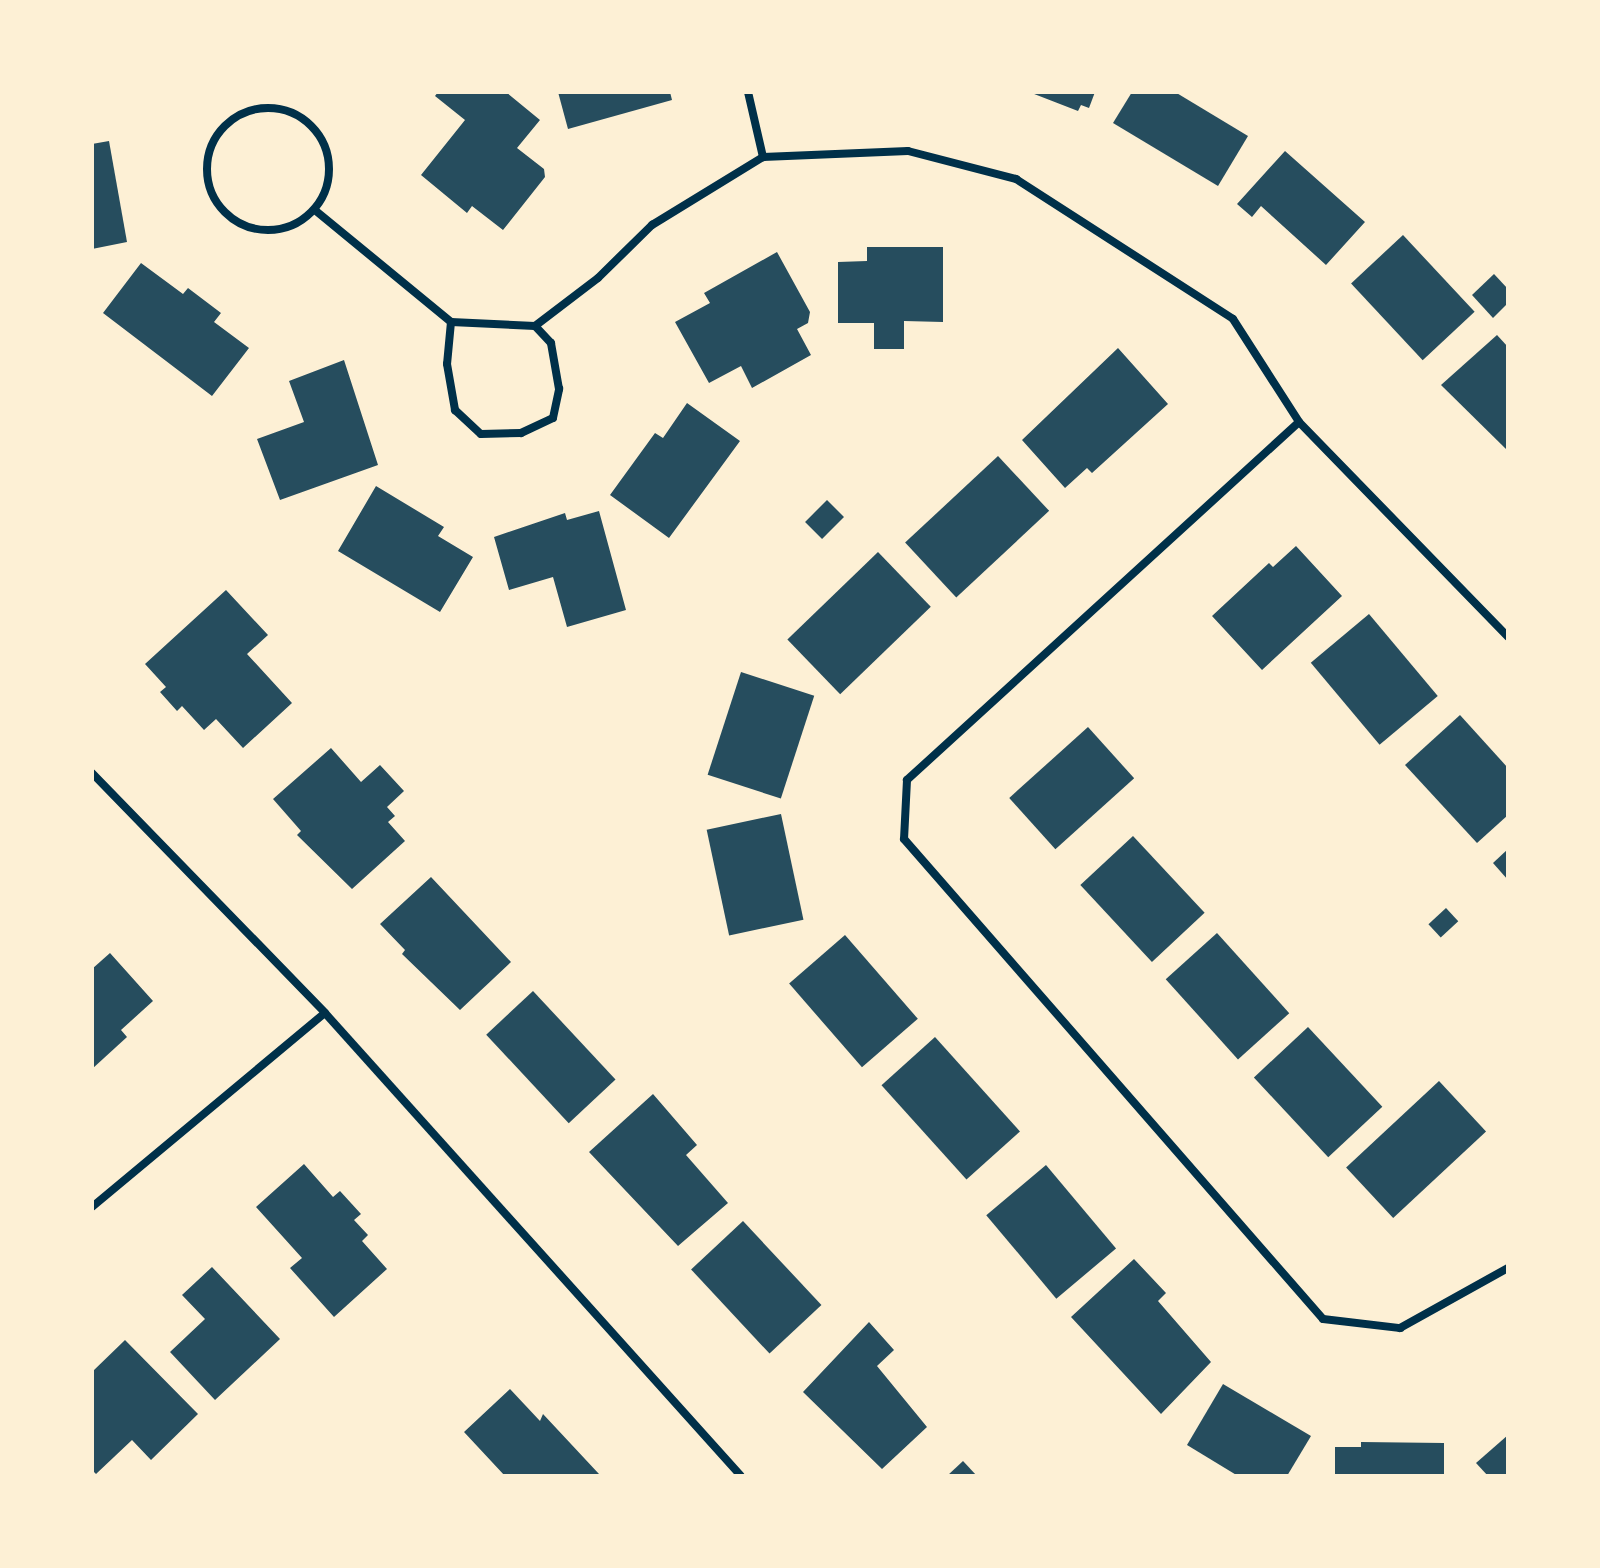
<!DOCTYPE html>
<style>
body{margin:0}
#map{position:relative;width:1600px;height:1568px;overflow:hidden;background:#fdf0d5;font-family:Commissioner,sans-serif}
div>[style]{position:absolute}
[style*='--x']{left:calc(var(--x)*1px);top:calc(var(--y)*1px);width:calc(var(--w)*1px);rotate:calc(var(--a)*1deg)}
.building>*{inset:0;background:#264d5e;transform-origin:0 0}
.minor>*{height:8px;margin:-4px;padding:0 4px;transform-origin:4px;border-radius:4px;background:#003049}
.minor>.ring{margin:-4px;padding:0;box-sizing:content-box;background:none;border:8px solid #003049;border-radius:50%}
span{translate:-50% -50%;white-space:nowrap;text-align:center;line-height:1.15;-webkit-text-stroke:6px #fdf0d5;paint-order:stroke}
.frame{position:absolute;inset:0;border:94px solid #fdf0d5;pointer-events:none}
</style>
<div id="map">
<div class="building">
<i style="clip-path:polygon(438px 92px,506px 92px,540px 120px,517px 148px,544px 169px,545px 177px,503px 230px,472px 206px,467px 213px,421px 175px,465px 120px,435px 96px)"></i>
<i style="clip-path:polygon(558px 92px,670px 92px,672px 100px,568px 129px)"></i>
<i style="clip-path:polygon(1029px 92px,1095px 92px,1089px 108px,1081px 105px,1078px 111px)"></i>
<i style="clip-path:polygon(1132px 92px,1175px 92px,1248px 136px,1218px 186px,1113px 123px)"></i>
<i style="clip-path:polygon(109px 141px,127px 242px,92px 249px,92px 144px)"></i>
<i style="clip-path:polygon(1285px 151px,1365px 222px,1326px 265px,1261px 206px,1252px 217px,1237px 204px)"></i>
<i style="left:1403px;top:235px;width:105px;height:71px;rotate:47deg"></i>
<i style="clip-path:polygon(867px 247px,943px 247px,943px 322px,904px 321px,904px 349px,874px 349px,874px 323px,838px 323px,838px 262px,867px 261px)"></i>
<i style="clip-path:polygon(777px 252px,810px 312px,808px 323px,797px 329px,811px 355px,752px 388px,741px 366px,709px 383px,675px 322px,710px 303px,704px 293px)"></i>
<i style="clip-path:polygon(141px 263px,183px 294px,188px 288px,221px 313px,214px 322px,249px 348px,212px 396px,103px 313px)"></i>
<i style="clip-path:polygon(1494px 274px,1508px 289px,1508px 303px,1493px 318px,1472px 295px)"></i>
<i style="clip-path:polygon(1497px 335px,1508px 347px,1508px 451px,1441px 385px)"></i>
<i style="clip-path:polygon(1118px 348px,1168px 404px,1092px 473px,1087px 468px,1065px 488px,1022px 440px)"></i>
<i style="clip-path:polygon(344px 360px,378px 465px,280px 500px,257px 439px,304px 422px,289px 381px)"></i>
<i style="clip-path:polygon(687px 403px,740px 441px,669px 538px,610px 495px,655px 433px,663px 438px)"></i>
<i style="left:998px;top:456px;width:75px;height:127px;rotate:47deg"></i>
<i style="clip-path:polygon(376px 486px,444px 527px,438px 536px,473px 557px,440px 612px,338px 551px)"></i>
<i style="left:827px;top:500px;width:24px;height:31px;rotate:45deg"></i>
<i style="clip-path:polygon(599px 511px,626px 610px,567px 627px,553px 577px,509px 590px,494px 537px,565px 513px,567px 520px)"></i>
<i style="clip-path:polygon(1296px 546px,1342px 596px,1262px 670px,1212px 616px,1269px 563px,1273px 567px)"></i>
<i style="left:878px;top:552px;width:76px;height:126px;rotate:46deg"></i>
<i style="clip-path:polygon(226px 590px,268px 635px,247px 654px,292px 703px,243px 748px,216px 719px,204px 730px,182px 706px,177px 711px,160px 692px,166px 687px,145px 664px)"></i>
<i style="left:1369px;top:614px;width:107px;height:76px;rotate:50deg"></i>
<i style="left:741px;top:672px;width:77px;height:108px;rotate:18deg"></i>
<i style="clip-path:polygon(1460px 715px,1508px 768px,1508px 815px,1477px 843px,1405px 765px)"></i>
<i style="left:1088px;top:727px;width:69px;height:106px;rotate:48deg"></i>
<i style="clip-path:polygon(331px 748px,361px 782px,380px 765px,404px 791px,387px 807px,395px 816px,388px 822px,405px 841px,352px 889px,297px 835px,301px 831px,273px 799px)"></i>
<i style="left:781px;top:814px;width:108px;height:76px;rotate:78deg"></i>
<i style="left:1133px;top:836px;width:105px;height:72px;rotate:47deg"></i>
<i style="clip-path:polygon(1508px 849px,1508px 880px,1493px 863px)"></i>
<i style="clip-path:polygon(431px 877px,511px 962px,460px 1010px,402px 954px,405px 950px,380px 924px)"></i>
<i style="left:1446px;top:908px;width:18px;height:24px;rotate:47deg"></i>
<i style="left:1217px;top:933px;width:108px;height:69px;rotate:48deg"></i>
<i style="left:845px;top:935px;width:111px;height:74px;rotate:49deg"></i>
<i style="clip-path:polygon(110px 953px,153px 1001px,121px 1030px,127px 1037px,92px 1069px,92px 969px)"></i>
<i style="left:533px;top:991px;width:121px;height:64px;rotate:47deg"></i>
<i style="left:1308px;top:1027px;width:109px;height:74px;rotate:47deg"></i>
<i style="left:935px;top:1037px;width:127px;height:72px;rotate:48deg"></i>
<i style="left:1439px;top:1081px;width:69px;height:127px;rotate:47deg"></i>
<i style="clip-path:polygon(653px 1094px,697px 1145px,686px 1155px,728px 1203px,678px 1246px,589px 1152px)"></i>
<i style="clip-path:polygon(304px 1164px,333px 1197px,340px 1191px,361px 1214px,354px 1220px,368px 1235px,362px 1241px,387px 1269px,334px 1317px,290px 1268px,302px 1258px,256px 1207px)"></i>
<i style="left:1046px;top:1165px;width:109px;height:78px;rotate:50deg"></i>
<i style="left:743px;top:1221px;width:115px;height:71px;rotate:47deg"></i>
<i style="clip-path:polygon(1134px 1259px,1166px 1293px,1158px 1301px,1211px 1362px,1161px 1414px,1071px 1317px)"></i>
<i style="clip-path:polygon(212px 1267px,280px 1339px,215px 1400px,170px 1352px,205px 1319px,182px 1295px)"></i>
<i style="clip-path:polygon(869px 1322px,894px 1350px,877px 1366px,927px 1427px,882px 1469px,803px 1392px)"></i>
<i style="clip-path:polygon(125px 1340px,198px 1414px,151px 1460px,132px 1440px,96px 1474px,92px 1470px,92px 1372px)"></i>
<i style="clip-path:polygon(1223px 1384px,1311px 1436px,1287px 1476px,1238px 1476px,1187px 1445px)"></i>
<i style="clip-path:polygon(510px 1389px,540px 1421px,543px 1414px,599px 1474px,505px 1476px,464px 1432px)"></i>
<i style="clip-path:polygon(1508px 1435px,1508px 1476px,1488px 1476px,1476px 1463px)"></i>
<i style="clip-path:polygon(1361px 1442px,1444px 1443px,1444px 1476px,1335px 1476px,1335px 1447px,1361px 1447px)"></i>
<i style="clip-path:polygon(963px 1461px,977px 1476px,947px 1476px)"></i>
</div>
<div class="minor">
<i style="--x:748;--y:92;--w:67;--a:77"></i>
<i class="ring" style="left:207px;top:108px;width:114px;height:114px"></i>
<i style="--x:316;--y:211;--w:175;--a:39.4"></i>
<i style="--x:451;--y:322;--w:84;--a:2.7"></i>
<i style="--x:535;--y:326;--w:79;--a:-37.3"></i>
<i style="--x:598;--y:278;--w:76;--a:-44.5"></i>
<i style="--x:652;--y:225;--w:130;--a:-31.5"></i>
<i style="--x:763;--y:157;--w:145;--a:-2.4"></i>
<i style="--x:908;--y:151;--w:112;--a:14.5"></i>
<i style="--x:1016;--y:179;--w:258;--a:32.8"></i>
<i style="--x:1233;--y:319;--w:122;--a:57.3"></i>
<i style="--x:1299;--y:422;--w:300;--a:45.8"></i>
<i style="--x:451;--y:322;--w:42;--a:95.4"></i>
<i style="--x:447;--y:364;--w:47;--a:80.1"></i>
<i style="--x:455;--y:410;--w:35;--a:43"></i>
<i style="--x:481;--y:434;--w:40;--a:-1.4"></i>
<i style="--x:521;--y:433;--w:35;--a:-25"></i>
<i style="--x:553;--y:418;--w:30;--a:-78"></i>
<i style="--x:559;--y:389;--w:47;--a:-99.9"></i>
<i style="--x:551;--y:343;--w:23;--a:-133"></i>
<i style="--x:1299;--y:422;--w:531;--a:137.6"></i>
<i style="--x:907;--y:780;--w:59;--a:92.9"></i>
<i style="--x:904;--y:839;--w:637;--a:48.88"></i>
<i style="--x:1323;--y:1319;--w:78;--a:6.7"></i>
<i style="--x:1400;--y:1328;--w:124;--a:-29.1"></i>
<i style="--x:92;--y:773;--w:334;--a:45.8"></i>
<i style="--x:325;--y:1013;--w:622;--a:48.06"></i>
<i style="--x:92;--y:1207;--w:303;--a:-39.8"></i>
</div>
<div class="frame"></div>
</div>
